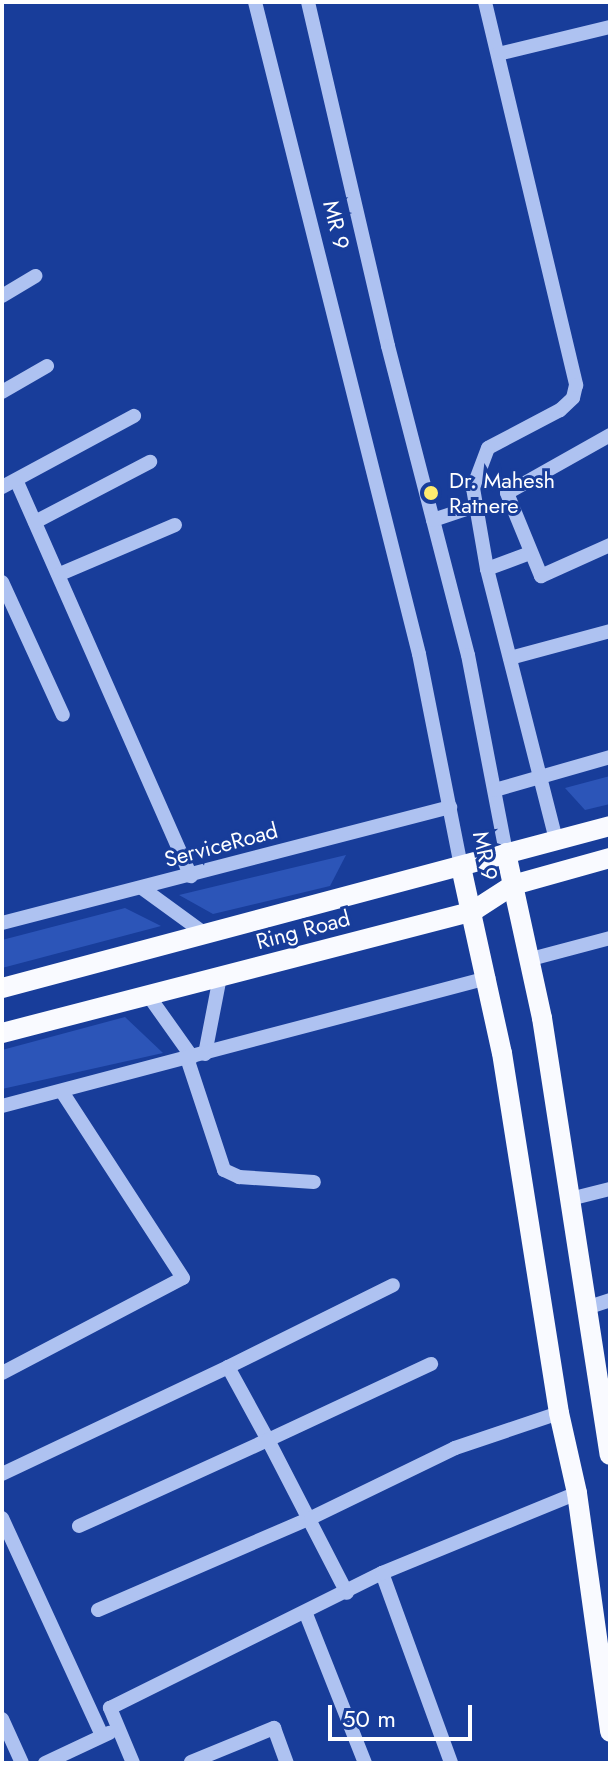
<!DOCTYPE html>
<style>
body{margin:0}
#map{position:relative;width:612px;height:1765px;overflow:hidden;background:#183d9a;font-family:Jost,sans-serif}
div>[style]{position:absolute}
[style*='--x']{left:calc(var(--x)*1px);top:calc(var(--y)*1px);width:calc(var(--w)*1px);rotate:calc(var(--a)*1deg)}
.green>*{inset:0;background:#2c55b8}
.minor>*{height:14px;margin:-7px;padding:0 7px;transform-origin:7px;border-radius:7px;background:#aec2f1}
.major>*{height:20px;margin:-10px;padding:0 10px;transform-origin:10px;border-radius:10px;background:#f9faff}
.dots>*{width:22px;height:22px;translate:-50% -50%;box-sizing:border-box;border:4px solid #183d9a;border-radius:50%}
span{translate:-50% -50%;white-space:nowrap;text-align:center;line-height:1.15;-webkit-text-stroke:6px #183d9a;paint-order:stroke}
.street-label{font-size:22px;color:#fff}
.poi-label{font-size:22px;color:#fff}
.left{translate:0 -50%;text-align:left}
.frame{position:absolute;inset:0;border:4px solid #fff;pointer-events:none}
.scale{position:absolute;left:328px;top:1705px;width:144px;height:36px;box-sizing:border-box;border:4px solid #fff;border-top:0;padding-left:10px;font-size:24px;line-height:28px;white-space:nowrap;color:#fff;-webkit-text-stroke:6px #183d9a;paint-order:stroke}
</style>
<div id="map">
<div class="green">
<i style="clip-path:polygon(610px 776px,610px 804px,585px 810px,565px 788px)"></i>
<i style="clip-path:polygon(346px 855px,330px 886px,213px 914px,179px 895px)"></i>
<i style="clip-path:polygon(125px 908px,161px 926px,2px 968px,2px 940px)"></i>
<i style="clip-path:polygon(125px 1017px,163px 1053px,2px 1089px,2px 1050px)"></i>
</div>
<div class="minor">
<i style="--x:255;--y:2;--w:672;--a:75.88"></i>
<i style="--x:419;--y:654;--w:217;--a:78.8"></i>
<i style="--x:308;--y:2;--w:353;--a:76.9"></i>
<i style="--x:388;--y:346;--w:319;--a:75.5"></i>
<i style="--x:468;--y:655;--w:202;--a:79.1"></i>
<i style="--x:485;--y:2;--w:394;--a:76.6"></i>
<i style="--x:576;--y:385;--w:13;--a:103"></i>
<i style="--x:573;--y:398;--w:18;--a:137"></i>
<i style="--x:560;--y:410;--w:81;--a:152.2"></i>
<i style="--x:488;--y:448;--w:43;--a:110.6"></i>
<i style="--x:473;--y:488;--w:82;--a:80.2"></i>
<i style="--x:487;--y:569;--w:280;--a:75.7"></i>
<i style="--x:498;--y:54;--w:115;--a:-13.6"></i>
<i style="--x:2;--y:296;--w:39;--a:-31"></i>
<i style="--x:2;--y:392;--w:52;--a:-30"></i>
<i style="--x:610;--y:435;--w:118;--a:150.6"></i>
<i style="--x:507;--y:493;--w:90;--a:67.7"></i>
<i style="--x:541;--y:576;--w:76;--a:-24.2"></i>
<i style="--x:17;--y:482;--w:431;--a:66.2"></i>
<i style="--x:2;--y:487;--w:150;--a:-28.3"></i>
<i style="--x:433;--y:520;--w:44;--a:-18.4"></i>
<i style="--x:35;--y:522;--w:130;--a:-27.6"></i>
<i style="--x:487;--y:569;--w:46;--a:-20.4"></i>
<i style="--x:60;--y:574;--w:125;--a:-23.1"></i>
<i style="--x:2;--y:582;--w:146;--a:65.4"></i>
<i style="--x:510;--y:658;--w:104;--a:-15.1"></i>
<i style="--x:495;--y:790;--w:120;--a:-16"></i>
<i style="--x:142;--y:888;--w:78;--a:36.1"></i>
<i style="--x:2;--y:923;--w:463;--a:-14.5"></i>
<i style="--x:531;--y:959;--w:82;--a:-14.9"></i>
<i style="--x:148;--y:995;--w:76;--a:54.6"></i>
<i style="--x:205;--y:1054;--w:78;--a:-79"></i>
<i style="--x:187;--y:1058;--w:118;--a:71.7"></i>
<i style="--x:224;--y:1170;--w:17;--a:25"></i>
<i style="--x:239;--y:1177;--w:75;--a:3.8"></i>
<i style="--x:2;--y:1106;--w:503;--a:-14.76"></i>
<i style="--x:570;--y:1199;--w:41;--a:-14"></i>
<i style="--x:586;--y:1308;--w:25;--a:-18"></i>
<i style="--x:228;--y:1367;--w:184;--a:-26.4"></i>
<i style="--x:2;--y:1373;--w:204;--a:-27.7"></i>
<i style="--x:183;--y:1278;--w:222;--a:-123"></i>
<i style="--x:2;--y:1474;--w:250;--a:-25.3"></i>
<i style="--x:228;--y:1367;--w:83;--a:61.3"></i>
<i style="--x:268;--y:1440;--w:180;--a:-25"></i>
<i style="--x:2;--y:1518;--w:239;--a:65.3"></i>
<i style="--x:79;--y:1526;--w:208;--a:-24.5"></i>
<i style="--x:268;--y:1440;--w:172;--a:62.7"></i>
<i style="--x:382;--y:1573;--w:202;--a:70"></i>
<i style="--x:98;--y:1610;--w:232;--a:-23.4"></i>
<i style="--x:311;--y:1518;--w:160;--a:-25.9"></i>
<i style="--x:455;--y:1448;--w:110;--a:-18.6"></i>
<i style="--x:306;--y:1614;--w:160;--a:68.4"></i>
<i style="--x:2;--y:1719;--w:48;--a:65.6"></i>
<i style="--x:191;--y:1762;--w:90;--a:-22.3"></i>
<i style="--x:274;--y:1728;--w:37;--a:70"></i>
<i style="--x:45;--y:1763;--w:71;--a:-25.1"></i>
<i style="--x:133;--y:1763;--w:60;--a:-112.7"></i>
<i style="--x:110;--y:1708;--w:304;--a:-26.4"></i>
<i style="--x:382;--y:1573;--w:211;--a:-22.3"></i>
</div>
<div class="major">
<i style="--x:506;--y:853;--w:169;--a:77.7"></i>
<i style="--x:542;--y:1018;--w:442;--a:81.2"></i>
<i style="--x:461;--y:867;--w:190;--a:77.6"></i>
<i style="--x:502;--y:1053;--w:364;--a:81"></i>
<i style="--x:559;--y:1413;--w:82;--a:77.3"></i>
<i style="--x:577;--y:1493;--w:241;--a:82.1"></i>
<i style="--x:2;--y:988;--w:629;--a:-14.92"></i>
<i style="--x:2;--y:1033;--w:487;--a:-14.5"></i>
<i style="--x:473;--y:911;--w:48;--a:-33"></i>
<i style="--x:513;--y:885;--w:101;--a:-15.6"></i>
</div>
<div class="dots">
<i style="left:431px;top:493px;background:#ffec6f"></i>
</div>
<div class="street-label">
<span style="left:336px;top:225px;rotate:76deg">MR 9</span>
<span style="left:221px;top:845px;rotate:-15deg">ServiceRoad</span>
<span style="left:485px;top:856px;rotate:78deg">MR 9</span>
<span style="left:303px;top:930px;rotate:-15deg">Ring Road</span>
</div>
<div class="poi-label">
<span class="left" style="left:449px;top:493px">Dr. Mahesh<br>Ratnere</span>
</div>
<div class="frame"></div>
<div class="scale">50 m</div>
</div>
